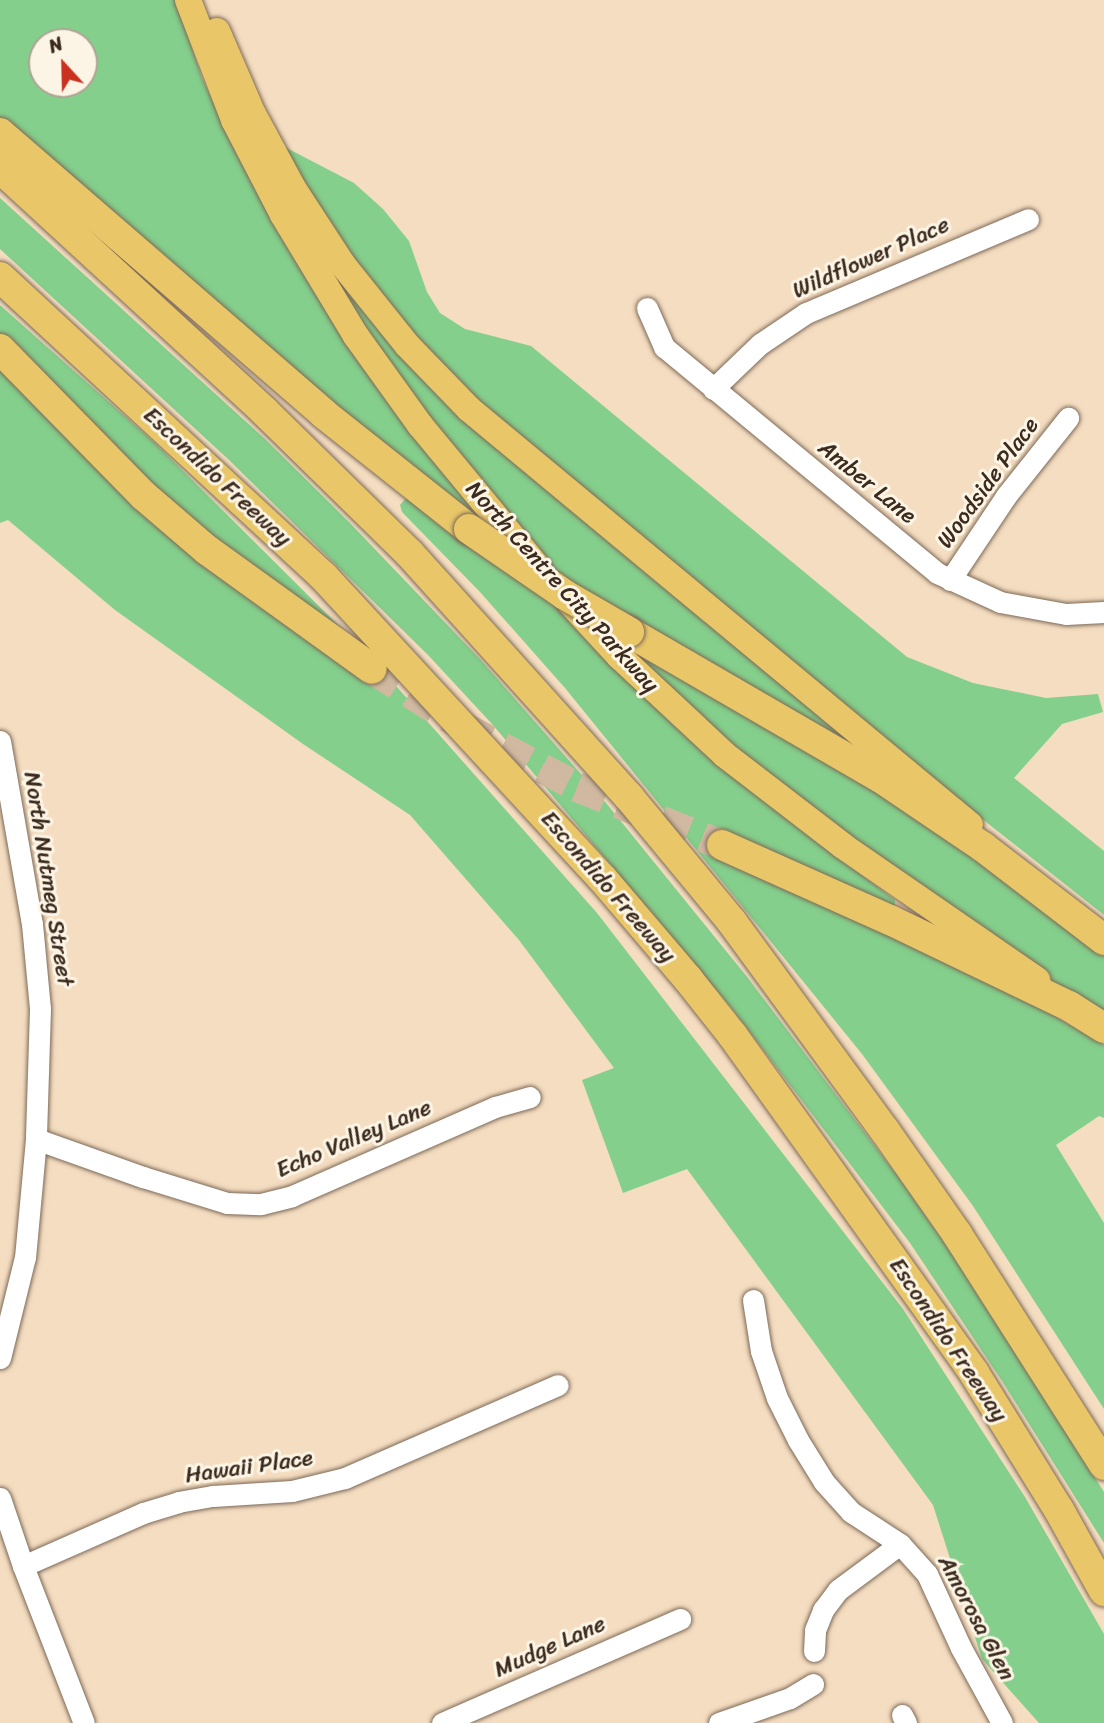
<!DOCTYPE html>
<style>
body{margin:0}
#map{position:relative;width:1104px;height:1723px;overflow:hidden;background:#f5ddc1;font-family:Sriracha,sans-serif}
div>[style]{position:absolute}
[style*='--x']{left:calc(var(--x)*1px);top:calc(var(--y)*1px);width:calc(var(--w)*1px);rotate:calc(var(--a)*1deg)}
.green>*{inset:0;background:#84cf8c}
.highway-tunnel>*{height:30px;margin-top:-15px;transform-origin:0;background:repeating-linear-gradient(90deg,#d0b9a0 0 30px,transparent 0 45px)}
.roads{filter:drop-shadow(0 0 2px #7c6957) drop-shadow(0 0 2px #7c6957)}
.minor>*{height:21px;margin:-10.5px;padding:0 10.5px;transform-origin:10.5px;border-radius:10.5px;background:#fff}
.major>*{height:26px;margin:-13px;padding:0 13px;transform-origin:13px;border-radius:13px;background:#e9c769}
.highway>*{height:30px;margin:-15px;padding:0 15px;transform-origin:15px;border-radius:15px;background:#e9c769}
.bridges{filter:drop-shadow(0 0 2px #7c6957) drop-shadow(0 0 2px #7c6957)}
.highway-bridge>*{height:30px;margin:-15px;padding:0 15px;transform-origin:15px;border-radius:15px;background:#e9c769}
span{translate:-50% -50%;white-space:nowrap;text-align:center;line-height:1.15;-webkit-text-stroke:6px #fcf5e5;paint-order:stroke}
.street-label{font-size:23px;color:#3b2a1e}
.north{position:absolute;left:28px;top:28px;width:70px;height:70px;box-sizing:border-box;background:#fcf5e5;border:2px solid #afa495;border-radius:50%;rotate:338deg;font-size:19px;font-weight:700;line-height:28px;text-align:center;color:#3b2a1e}
.north::after{content:'';display:block;margin:auto;width:24px;height:32px;background:#c8321e;clip-path:polygon(50% 0,100% 100%,50% 72%,0 100%)}
</style>
<div id="map">
<div class="green">
<i style="clip-path:polygon(evenodd,0 0,176px 0,202px 78px,241px 162px,390px 399px,797px 827px,895px 900px,895px 906px,1010px 990px,1104px 1045px,1104px 1118px,1099px 1116px,1056px 1145px,1104px 1223px,1104px 1409px,973px 1206px,862px 1054px,565px 688px,480px 592px,402px 512px,400px 505px,406px 498px,427px 484px,0 120px,0 0,42px 42px,84px 42px,84px 84px,42px 84px,42px 42px)"></i>
<i style="clip-path:polygon(281px 145px,354px 183px,383px 209px,409px 241px,427px 292px,440px 313px,465px 329px,531px 346px,907px 657px,973px 683px,1046px 698px,1098px 694px,1103px 712px,1062px 724px,1014px 778px,1104px 851px,1104px 915px,943px 788px,488px 414px,384px 300px,345px 251px)"></i>
<i style="clip-path:polygon(0 198px,264px 438px,349px 522px,480px 659px,602px 798px,748px 978px,899px 1178px,969px 1278px,1104px 1492px,1104px 1543px,1002px 1381px,910px 1243px,733px 1010px,492px 724px,428px 655px,229px 460px,0 249px)"></i>
<i style="clip-path:polygon(309px 227px,360px 302px,847px 740px,841px 741px,832px 756px,1104px 951px,1104px 1014px,995px 944px,813px 815px,649px 674px,513px 532px,351px 310px)"></i>
<i style="clip-path:polygon(0 305px,155px 443px,362px 649px,210px 543px,0 339px)"></i>
<i style="clip-path:polygon(0 368px,88px 460px,373px 660px,597px 913px,903px 1309px,1025px 1497px,1104px 1634px,1104px 1723px,1039px 1723px,982px 1659px,933px 1505px,687px 1169px,623px 1193px,582px 1080px,614px 1068px,519px 940px,410px 815px,303px 744px,115px 610px,8px 520px,0 523px)"></i>
</div>
<div class="highway-tunnel">
<i style="--x:372;--y:669;--w:107;--a:32.3"></i>
<i style="--x:462;--y:726;--w:130;--a:27.9"></i>
<i style="--x:577;--y:787;--w:156;--a:21.8"></i>
</div>
<div class="roads">
<div class="minor">
<i style="--x:647;--y:308;--w:43;--a:66.4"></i>
<i style="--x:664;--y:347;--w:354;--a:39.6"></i>
<i style="--x:937;--y:573;--w:69;--a:24.7"></i>
<i style="--x:1000;--y:602;--w:67;--a:10.3"></i>
<i style="--x:1066;--y:614;--w:38;--a:-3"></i>
<i style="--x:713;--y:389;--w:65;--a:-43.8"></i>
<i style="--x:760;--y:344;--w:55;--a:-34"></i>
<i style="--x:806;--y:313;--w:241;--a:-22.9"></i>
<i style="--x:950;--y:580;--w:101;--a:-56.3"></i>
<i style="--x:1006;--y:496;--w:100;--a:-51.5"></i>
<i style="--x:0;--y:741;--w:186;--a:80.1"></i>
<i style="--x:32;--y:924;--w:85;--a:84.6"></i>
<i style="--x:40;--y:1009;--w:130;--a:91.8"></i>
<i style="--x:36;--y:1139;--w:119;--a:95.3"></i>
<i style="--x:25;--y:1257;--w:104;--a:103.9"></i>
<i style="--x:36;--y:1139;--w:114;--a:19.6"></i>
<i style="--x:143;--y:1177;--w:88;--a:17.2"></i>
<i style="--x:227;--y:1203;--w:34;--a:2"></i>
<i style="--x:261;--y:1204;--w:32;--a:-14"></i>
<i style="--x:292;--y:1196;--w:222;--a:-23.7"></i>
<i style="--x:495;--y:1107;--w:36;--a:-16"></i>
<i style="--x:753;--y:1300;--w:52;--a:81.1"></i>
<i style="--x:761;--y:1351;--w:50;--a:71.2"></i>
<i style="--x:777;--y:1398;--w:47;--a:63.4"></i>
<i style="--x:798;--y:1440;--w:49;--a:58.2"></i>
<i style="--x:824;--y:1482;--w:40;--a:48"></i>
<i style="--x:851;--y:1512;--w:59;--a:33.1"></i>
<i style="--x:900;--y:1544;--w:40;--a:48"></i>
<i style="--x:927;--y:1574;--w:81;--a:65.3"></i>
<i style="--x:961;--y:1648;--w:85;--a:61.3"></i>
<i style="--x:0;--y:1498;--w:72;--a:71.3"></i>
<i style="--x:23;--y:1566;--w:168;--a:68.8"></i>
<i style="--x:23;--y:1566;--w:131;--a:-23.8"></i>
<i style="--x:143;--y:1513;--w:37;--a:-17"></i>
<i style="--x:178;--y:1502;--w:36;--a:-10"></i>
<i style="--x:213;--y:1496;--w:79;--a:-3.6"></i>
<i style="--x:292;--y:1491;--w:55;--a:-13.8"></i>
<i style="--x:345;--y:1478;--w:232;--a:-23.6"></i>
<i style="--x:814;--y:1651;--w:21;--a:-87"></i>
<i style="--x:815;--y:1630;--w:22;--a:-68"></i>
<i style="--x:823;--y:1610;--w:25;--a:-53"></i>
<i style="--x:838;--y:1590;--w:77;--a:-36.6"></i>
<i style="--x:902;--y:1715;--w:9;--a:63"></i>
<i style="--x:442;--y:1723;--w:260;--a:-23.6"></i>
<i style="--x:719;--y:1723;--w:75;--a:-19.4"></i>
<i style="--x:790;--y:1698;--w:27;--a:-31"></i>
</div>
<div class="major">
<i style="--x:188;--y:0;--w:129;--a:69"></i>
<i style="--x:234;--y:120;--w:107;--a:62.7"></i>
<i style="--x:283;--y:215;--w:141;--a:58.9"></i>
<i style="--x:356;--y:336;--w:110;--a:54.3"></i>
<i style="--x:420;--y:425;--w:187;--a:50.4"></i>
<i style="--x:217;--y:31;--w:90;--a:66.6"></i>
<i style="--x:253;--y:114;--w:84;--a:61.6"></i>
<i style="--x:293;--y:188;--w:92;--a:57"></i>
<i style="--x:343;--y:265;--w:102;--a:51.3"></i>
<i style="--x:407;--y:345;--w:89;--a:45.9"></i>
<i style="--x:469;--y:409;--w:651;--a:39.7"></i>
<i style="--x:570;--y:603;--w:72;--a:47.2"></i>
<i style="--x:619;--y:656;--w:145;--a:43"></i>
<i style="--x:725;--y:755;--w:149;--a:37.6"></i>
<i style="--x:843;--y:846;--w:236;--a:34.6"></i>
</div>
<div class="highway">
<i style="--x:0;--y:133;--w:429;--a:40.9"></i>
<i style="--x:324;--y:414;--w:185;--a:38.4"></i>
<i style="--x:0;--y:168;--w:359;--a:42.6"></i>
<i style="--x:264;--y:411;--w:204;--a:44.4"></i>
<i style="--x:410;--y:554;--w:327;--a:48"></i>
<i style="--x:629;--y:797;--w:162;--a:50.5"></i>
<i style="--x:732;--y:922;--w:259;--a:53.8"></i>
<i style="--x:885;--y:1131;--w:126;--a:55"></i>
<i style="--x:957;--y:1234;--w:274;--a:57.5"></i>
<i style="--x:0;--y:277;--w:442;--a:42.8"></i>
<i style="--x:324;--y:577;--w:410;--a:47.3"></i>
<i style="--x:602;--y:878;--w:133;--a:49.6"></i>
<i style="--x:688;--y:979;--w:73;--a:51.7"></i>
<i style="--x:733;--y:1036;--w:414;--a:54.4"></i>
<i style="--x:974;--y:1373;--w:161;--a:58.2"></i>
<i style="--x:1059;--y:1510;--w:93;--a:60.9"></i>
<i style="--x:0;--y:349;--w:206;--a:45.6"></i>
<i style="--x:144;--y:496;--w:83;--a:40.6"></i>
<i style="--x:207;--y:550;--w:203;--a:35.8"></i>
<i style="--x:629;--y:632;--w:291;--a:30.1"></i>
<i style="--x:881;--y:778;--w:123;--a:34.1"></i>
<i style="--x:983;--y:847;--w:153;--a:37.5"></i>
<i style="--x:722;--y:845;--w:184;--a:24.1"></i>
<i style="--x:890;--y:920;--w:199;--a:25.7"></i>
<i style="--x:1069;--y:1006;--w:41;--a:32.2"></i>
</div>
</div>
<div class="bridges">
<div class="highway-bridge">
<i style="--x:469;--y:529;--w:116;--a:34.5"></i>
<i style="--x:565;--y:595;--w:74;--a:30"></i>
</div>
</div>
<div class="street-label">
<span style="left:871px;top:258px;rotate:-24deg">Wildflower Place</span>
<span style="left:217px;top:477px;rotate:43deg">Escondido Freeway</span>
<span style="left:867px;top:482px;rotate:39deg">Amber Lane</span>
<span style="left:988px;top:483px;rotate:-54deg">Woodside Place</span>
<span style="left:562px;top:587px;rotate:48deg">North Centre City Parkway</span>
<span style="left:48px;top:879px;rotate:81deg">North Nutmeg Street</span>
<span style="left:608px;top:887px;rotate:49deg">Escondido Freeway</span>
<span style="left:354px;top:1139px;rotate:-23deg">Echo Valley Lane</span>
<span style="left:948px;top:1340px;rotate:56deg">Escondido Freeway</span>
<span style="left:249px;top:1467px;rotate:-8deg">Hawaii Place</span>
<span style="left:976px;top:1618px;rotate:62deg">Amorosa Glen</span>
<span style="left:550px;top:1647px;rotate:-24deg">Mudge Lane</span>
</div>
<div class="north">N</div>
</div>
